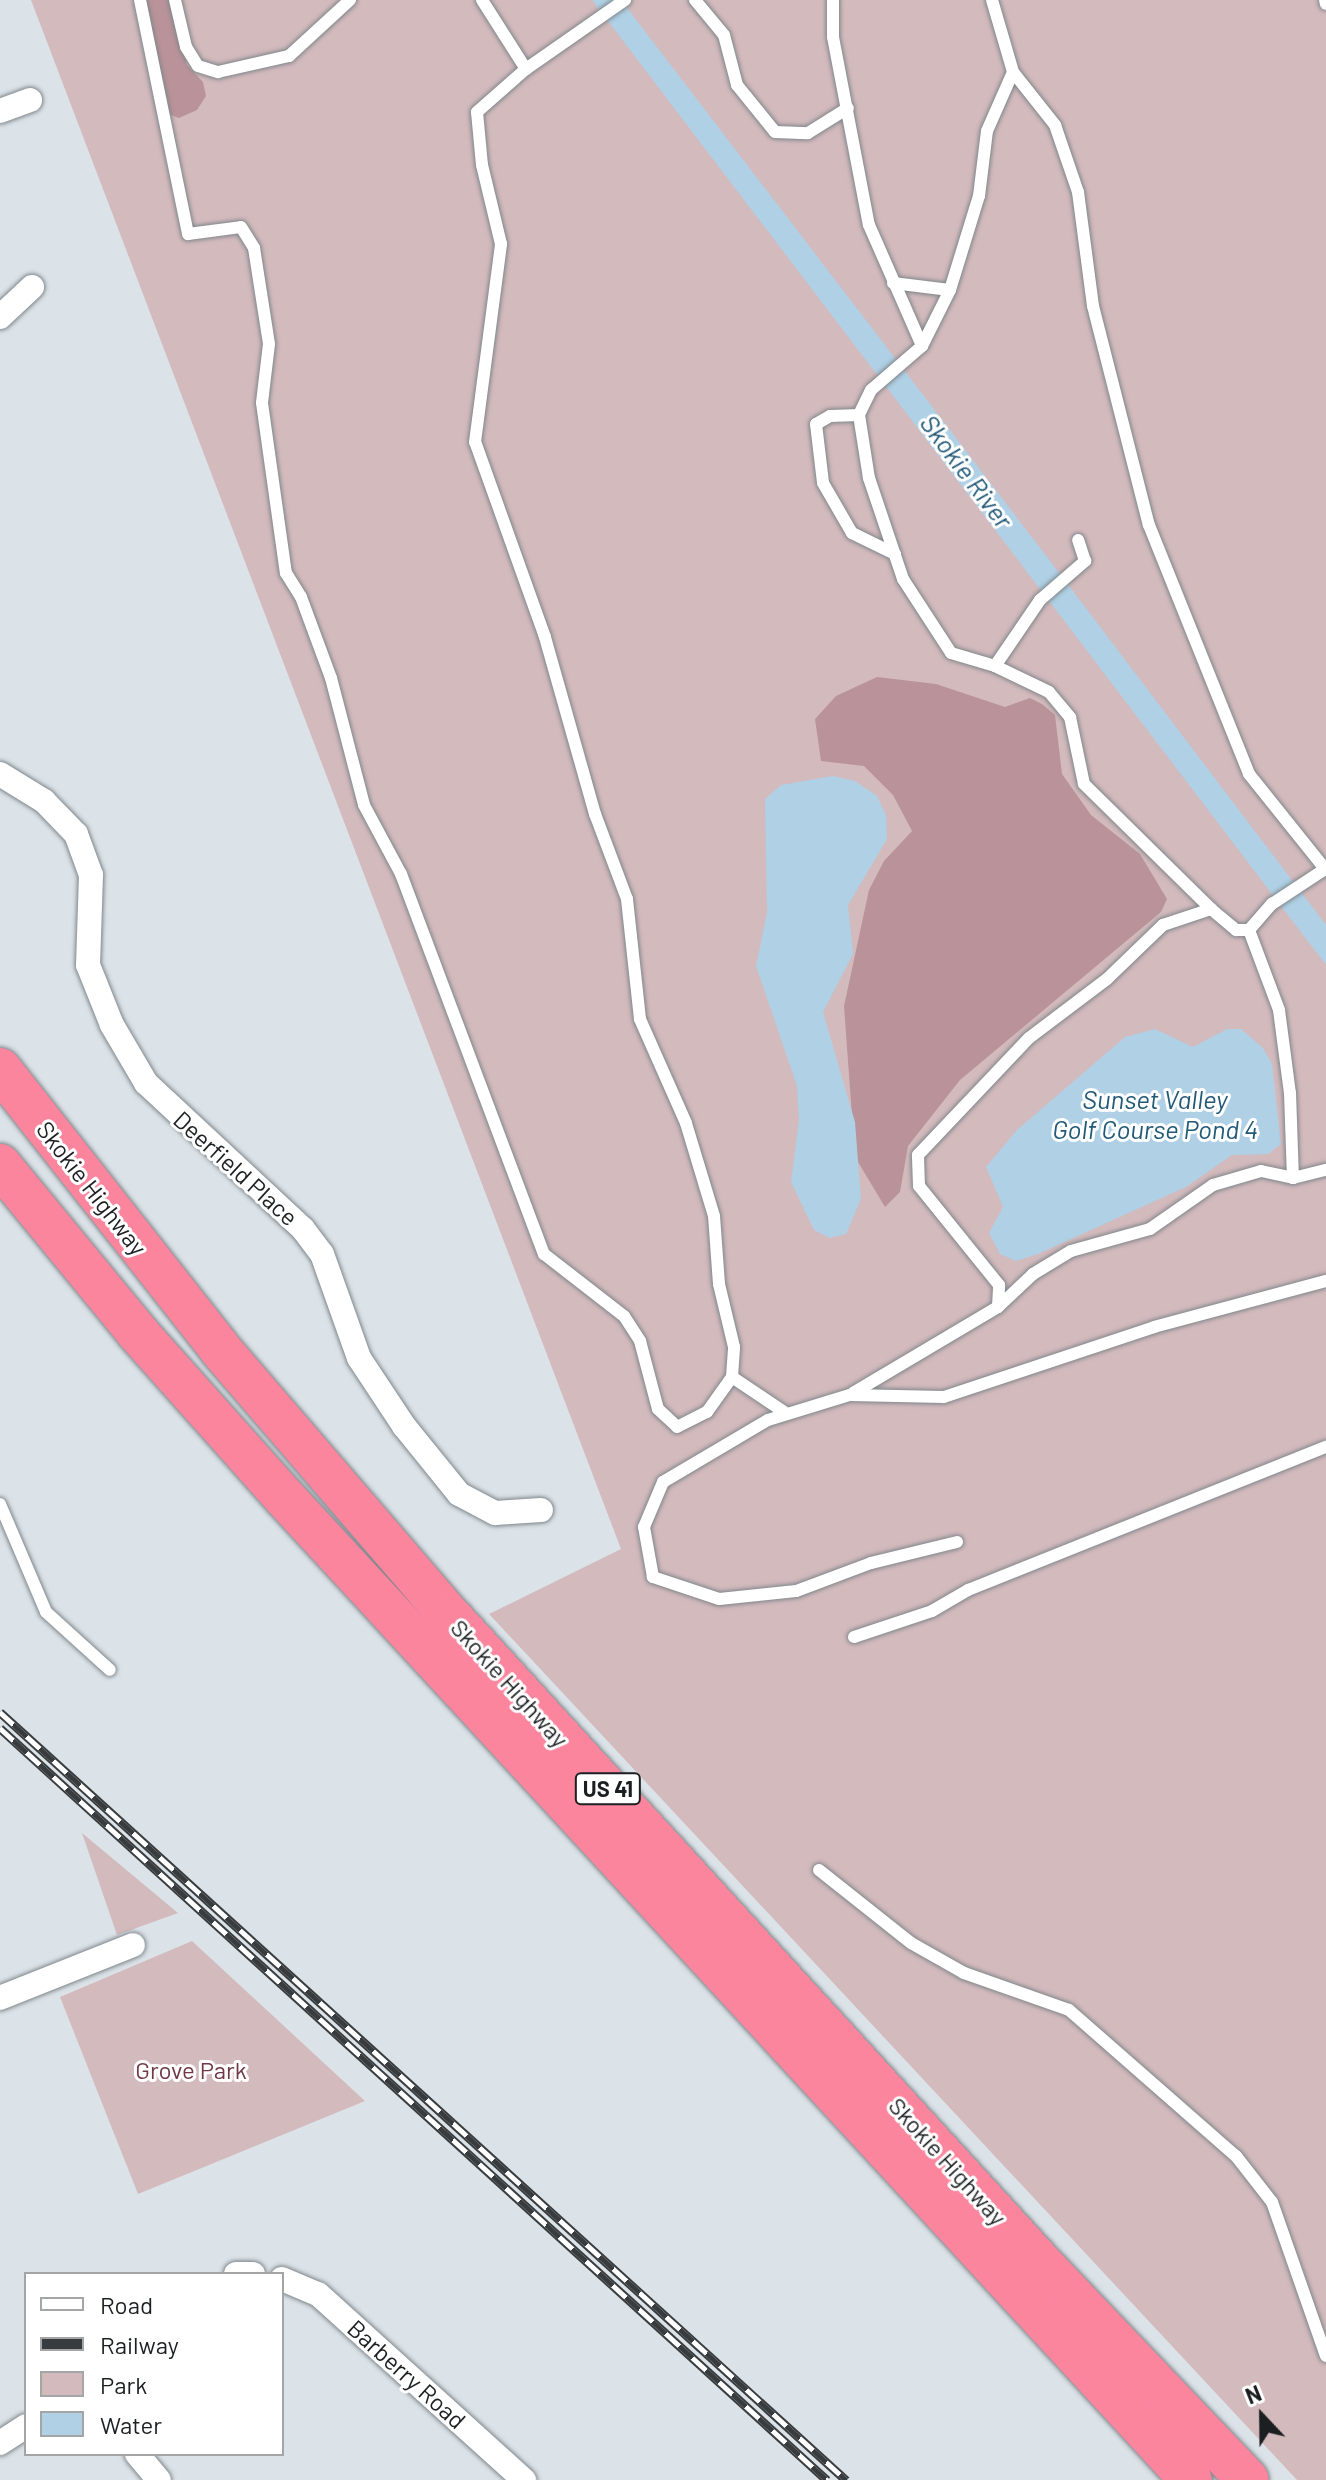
<!DOCTYPE html>
<style>
body{margin:0}
#map{position:relative;width:1326px;height:2480px;overflow:hidden;background:#dbe3e8;font-family:Barlow,sans-serif}
div>[style]{position:absolute}
[style*='--x']{left:calc(var(--x)*1px);top:calc(var(--y)*1px);width:calc(var(--w)*1px);rotate:calc(var(--a)*1deg)}
.green>*{inset:0;background:#d3babd}
.forest>*{inset:0;background:#b99399}
.water>*{inset:0;background:#afd0e5}
.roads{filter:drop-shadow(0 0 2px #80878c) drop-shadow(0 0 2px #80878c)}
.lane>*{height:12px;margin:-6px;padding:0 6px;transform-origin:6px;border-radius:6px;background:#fff}
.street>*{height:24px;margin:-12px;padding:0 12px;transform-origin:12px;border-radius:12px;background:#fff}
.highway>*{height:42px;margin:-21px;padding:0 21px;transform-origin:21px;border-radius:21px;background:#fc859e}
.rail>*{height:9px;margin-top:-4.5px;transform-origin:0;background:repeating-linear-gradient(90deg,#fff 0 18px,#383c3e 0 36px);box-sizing:border-box;border-block:2px solid #383c3e}
span{translate:-50% -50%;white-space:nowrap;text-align:center;line-height:1.15;-webkit-text-stroke:6px #fff;paint-order:stroke}
.shield-label span{padding:2px 6px;background:#fff;border:2px solid;border-radius:6px;-webkit-text-stroke-width:0}
.shield-label{font-size:22px;color:#1c1f21;font-weight:700}
.street-label{font-size:24px;color:#1c1f21}
.park-label{font-size:24px;color:#6e3944}
.water-label{font-size:26px;color:#215977;font-style:italic}
.legend{position:absolute;left:24px;top:2272px;width:260px;height:184px;box-sizing:border-box;background:#fff;border:2px solid #a4a5a6;margin:0;padding:10px 14px;list-style:none;font-size:24px;color:#1c1f21}
.legend li{display:flex;align-items:center;gap:16px;height:40px}
.legend b{width:40px;border:2px solid #a4a5a6}
.north{position:absolute;left:1222px;top:2376px;width:80px;height:80px;-webkit-text-stroke:6px #fff;paint-order:stroke;rotate:338deg;font-size:22px;font-weight:700;line-height:32px;text-align:center;color:#1c1f21}
.north::after{content:'';display:block;margin:auto;width:28px;height:36px;background:#1c1f21;clip-path:polygon(50% 0,100% 100%,50% 72%,0 100%)}
</style>
<div id="map">
<div class="green">
<i style="clip-path:polygon(31px 0,1326px 0,1326px 2480px,1297px 2480px,489px 1614px,621px 1549px)"></i>
<i style="clip-path:polygon(82px 1833px,178px 1913px,117px 1935px)"></i>
<i style="clip-path:polygon(192px 1941px,365px 2101px,138px 2194px,60px 1997px)"></i>
</div>
<div class="forest">
<i style="clip-path:polygon(146px 0,172px 0,187px 65px,203px 82px,206px 96px,197px 110px,179px 118px,168px 114px)"></i>
<i style="clip-path:polygon(877px 677px,936px 684px,1005px 707px,1030px 698px,1042px 704px,1055px 715px,1062px 774px,1091px 815px,1140px 854px,1167px 899px,1161px 912px,960px 1080px,908px 1146px,900px 1192px,885px 1207px,855px 1157px,844px 1006px,869px 890px,884px 861px,912px 831px,893px 795px,864px 766px,821px 761px,815px 719px,836px 696px)"></i>
</div>
<div class="water">
<i style="clip-path:polygon(592px 0,621px 0,1057px 570px,1326px 925px,1326px 965px)"></i>
<i style="clip-path:polygon(833px 776px,855px 781px,877px 796px,886px 815px,887px 839px,848px 905px,853px 954px,823px 1012px,855px 1122px,861px 1199px,846px 1234px,830px 1238px,814px 1230px,791px 1182px,799px 1120px,797px 1086px,756px 966px,767px 913px,765px 799px,781px 785px)"></i>
<i style="clip-path:polygon(1155px 1029px,1193px 1047px,1227px 1029px,1241px 1029px,1263px 1048px,1272px 1064px,1281px 1144px,1268px 1154px,1232px 1155px,1186px 1187px,1038px 1254px,1016px 1261px,1000px 1254px,989px 1233px,1003px 1207px,986px 1167px,1017px 1130px,1125px 1037px)"></i>
</div>
<div class="roads">
<div class="lane">
<i style="--x:140;--y:0;--w:239;--a:78.4"></i>
<i style="--x:188;--y:234;--w:53;--a:-7.5"></i>
<i style="--x:241;--y:227;--w:25;--a:58"></i>
<i style="--x:254;--y:248;--w:97;--a:81.1"></i>
<i style="--x:269;--y:344;--w:59;--a:96.8"></i>
<i style="--x:262;--y:403;--w:172;--a:82"></i>
<i style="--x:286;--y:573;--w:28;--a:58"></i>
<i style="--x:301;--y:597;--w:86;--a:69.7"></i>
<i style="--x:331;--y:678;--w:131;--a:75.4"></i>
<i style="--x:364;--y:805;--w:78;--a:61.8"></i>
<i style="--x:401;--y:874;--w:406;--a:69.4"></i>
<i style="--x:544;--y:1254;--w:101;--a:37.8"></i>
<i style="--x:624;--y:1316;--w:30;--a:57"></i>
<i style="--x:640;--y:1341;--w:70;--a:75.2"></i>
<i style="--x:658;--y:1409;--w:26;--a:43"></i>
<i style="--x:677;--y:1427;--w:34;--a:-27"></i>
<i style="--x:707;--y:1412;--w:43;--a:-54.5"></i>
<i style="--x:732;--y:1377;--w:30;--a:-86"></i>
<i style="--x:734;--y:1347;--w:65;--a:-103.4"></i>
<i style="--x:719;--y:1284;--w:68;--a:-94.2"></i>
<i style="--x:714;--y:1216;--w:97;--a:-106.8"></i>
<i style="--x:686;--y:1123;--w:114;--a:-113.9"></i>
<i style="--x:640;--y:1019;--w:121;--a:-96.2"></i>
<i style="--x:627;--y:899;--w:91;--a:-110.6"></i>
<i style="--x:595;--y:814;--w:184;--a:-105.8"></i>
<i style="--x:545;--y:637;--w:207;--a:-109.7"></i>
<i style="--x:475;--y:442;--w:200;--a:-82.5"></i>
<i style="--x:501;--y:244;--w:81;--a:-103.5"></i>
<i style="--x:482;--y:165;--w:53;--a:-95.4"></i>
<i style="--x:477;--y:112;--w:65;--a:-41.3"></i>
<i style="--x:175;--y:0;--w:48;--a:76.8"></i>
<i style="--x:186;--y:47;--w:22;--a:58"></i>
<i style="--x:198;--y:66;--w:21;--a:17"></i>
<i style="--x:218;--y:72;--w:73;--a:-12.7"></i>
<i style="--x:289;--y:56;--w:83;--a:-42.6"></i>
<i style="--x:482;--y:0;--w:82;--a:57.5"></i>
<i style="--x:526;--y:69;--w:121;--a:-34.9"></i>
<i style="--x:695;--y:0;--w:45;--a:50.4"></i>
<i style="--x:724;--y:35;--w:52;--a:75.4"></i>
<i style="--x:737;--y:85;--w:60;--a:51"></i>
<i style="--x:775;--y:132;--w:33;--a:2"></i>
<i style="--x:808;--y:133;--w:47;--a:-32"></i>
<i style="--x:833;--y:0;--w:37;--a:90"></i>
<i style="--x:833;--y:37;--w:191;--a:79.2"></i>
<i style="--x:869;--y:225;--w:132;--a:66.3"></i>
<i style="--x:922;--y:346;--w:63;--a:-63.4"></i>
<i style="--x:950;--y:290;--w:98;--a:-72.9"></i>
<i style="--x:979;--y:196;--w:65;--a:-83"></i>
<i style="--x:987;--y:131;--w:64;--a:-66.2"></i>
<i style="--x:992;--y:0;--w:75;--a:73.7"></i>
<i style="--x:1013;--y:72;--w:68;--a:51.6"></i>
<i style="--x:1055;--y:125;--w:71;--a:71.1"></i>
<i style="--x:1078;--y:192;--w:115;--a:82.5"></i>
<i style="--x:1093;--y:306;--w:226;--a:75.7"></i>
<i style="--x:1149;--y:525;--w:268;--a:68.1"></i>
<i style="--x:1249;--y:774;--w:123;--a:51.3"></i>
<i style="--x:1325;--y:0;--w:4;--a:76"></i>
<i style="--x:893;--y:283;--w:57;--a:7"></i>
<i style="--x:922;--y:346;--w:67;--a:139.2"></i>
<i style="--x:871;--y:390;--w:28;--a:116"></i>
<i style="--x:859;--y:415;--w:64;--a:81"></i>
<i style="--x:869;--y:478;--w:107;--a:71.4"></i>
<i style="--x:903;--y:579;--w:88;--a:57"></i>
<i style="--x:951;--y:653;--w:46;--a:16.5"></i>
<i style="--x:995;--y:666;--w:60;--a:25.7"></i>
<i style="--x:1049;--y:692;--w:33;--a:50"></i>
<i style="--x:1070;--y:717;--w:68;--a:78.2"></i>
<i style="--x:1084;--y:784;--w:178;--a:44.5"></i>
<i style="--x:859;--y:415;--w:29;--a:178"></i>
<i style="--x:830;--y:416;--w:16;--a:150"></i>
<i style="--x:816;--y:424;--w:59;--a:83.2"></i>
<i style="--x:823;--y:483;--w:58;--a:59.9"></i>
<i style="--x:852;--y:533;--w:48;--a:26"></i>
<i style="--x:995;--y:666;--w:80;--a:-55.7"></i>
<i style="--x:1040;--y:600;--w:60;--a:-40.9"></i>
<i style="--x:1085;--y:561;--w:22;--a:-108"></i>
<i style="--x:1249;--y:930;--w:85;--a:69.4"></i>
<i style="--x:1279;--y:1010;--w:84;--a:82.5"></i>
<i style="--x:1290;--y:1093;--w:85;--a:88"></i>
<i style="--x:998;--y:1307;--w:22;--a:-87"></i>
<i style="--x:999;--y:1285;--w:127;--a:-128.9"></i>
<i style="--x:919;--y:1186;--w:31;--a:-92"></i>
<i style="--x:918;--y:1155;--w:161;--a:-46.5"></i>
<i style="--x:1029;--y:1038;--w:98;--a:-37.1"></i>
<i style="--x:1107;--y:979;--w:78;--a:-44"></i>
<i style="--x:1163;--y:925;--w:51;--a:-18.4"></i>
<i style="--x:1211;--y:909;--w:33;--a:40"></i>
<i style="--x:1236;--y:930;--w:13;--a:0"></i>
<i style="--x:1249;--y:930;--w:35;--a:-49"></i>
<i style="--x:1272;--y:904;--w:64;--a:-33.4"></i>
<i style="--x:732;--y:1377;--w:66;--a:33.9"></i>
<i style="--x:853;--y:1393;--w:169;--a:-30.7"></i>
<i style="--x:998;--y:1307;--w:48;--a:-43.3"></i>
<i style="--x:1033;--y:1274;--w:44;--a:-31.2"></i>
<i style="--x:1071;--y:1251;--w:82;--a:-15.6"></i>
<i style="--x:1150;--y:1229;--w:77;--a:-34.9"></i>
<i style="--x:1213;--y:1185;--w:50;--a:-16.3"></i>
<i style="--x:1261;--y:1171;--w:33;--a:12"></i>
<i style="--x:1293;--y:1178;--w:34;--a:-14"></i>
<i style="--x:0;--y:1504;--w:117;--a:66.9"></i>
<i style="--x:46;--y:1612;--w:86;--a:42.2"></i>
<i style="--x:957;--y:1542;--w:89;--a:166.3"></i>
<i style="--x:871;--y:1563;--w:80;--a:159.5"></i>
<i style="--x:796;--y:1591;--w:77;--a:174.1"></i>
<i style="--x:719;--y:1599;--w:70;--a:-161.6"></i>
<i style="--x:653;--y:1577;--w:51;--a:-100.2"></i>
<i style="--x:644;--y:1527;--w:49;--a:-67.1"></i>
<i style="--x:663;--y:1482;--w:122;--a:-30.6"></i>
<i style="--x:768;--y:1420;--w:86;--a:-17"></i>
<i style="--x:850;--y:1395;--w:94;--a:1.2"></i>
<i style="--x:944;--y:1397;--w:221;--a:-18.4"></i>
<i style="--x:1154;--y:1327;--w:178;--a:-15"></i>
<i style="--x:854;--y:1637;--w:82;--a:-18.4"></i>
<i style="--x:932;--y:1611;--w:42;--a:-30.3"></i>
<i style="--x:968;--y:1590;--w:386;--a:-21.8"></i>
<i style="--x:819;--y:1870;--w:117;--a:38.4"></i>
<i style="--x:911;--y:1943;--w:61;--a:29.5"></i>
<i style="--x:964;--y:1973;--w:111;--a:19.4"></i>
<i style="--x:1069;--y:2010;--w:222;--a:41.2"></i>
<i style="--x:1236;--y:2156;--w:58;--a:52"></i>
<i style="--x:1272;--y:2202;--w:163;--a:70.7"></i>
</div>
<div class="street">
<i style="--x:0;--y:111;--w:32;--a:-20"></i>
<i style="--x:0;--y:317;--w:44;--a:-43.2"></i>
<i style="--x:0;--y:774;--w:52;--a:31.5"></i>
<i style="--x:44;--y:801;--w:46;--a:45.9"></i>
<i style="--x:76;--y:834;--w:44;--a:69.9"></i>
<i style="--x:91;--y:875;--w:90;--a:91.9"></i>
<i style="--x:88;--y:965;--w:65;--a:68.2"></i>
<i style="--x:112;--y:1025;--w:67;--a:59.6"></i>
<i style="--x:146;--y:1083;--w:214;--a:42.9"></i>
<i style="--x:303;--y:1229;--w:31;--a:53"></i>
<i style="--x:322;--y:1254;--w:110;--a:70.4"></i>
<i style="--x:359;--y:1358;--w:82;--a:56.5"></i>
<i style="--x:404;--y:1426;--w:87;--a:51"></i>
<i style="--x:459;--y:1494;--w:41;--a:27.8"></i>
<i style="--x:495;--y:1513;--w:46;--a:-3.7"></i>
<i style="--x:0;--y:1998;--w:143;--a:-21.7"></i>
<i style="--x:236;--y:2274;--w:17;--a:0"></i>
<i style="--x:282;--y:2279;--w:39;--a:23"></i>
<i style="--x:318;--y:2294;--w:278;--a:42.1"></i>
<i style="--x:0;--y:2443;--w:31;--a:-33"></i>
<i style="--x:137;--y:2454;--w:34;--a:50"></i>
</div>
<div class="highway">
<i style="--x:0;--y:1069;--w:356;--a:51.8"></i>
<i style="--x:220;--y:1349;--w:352;--a:49.3"></i>
<i style="--x:450;--y:1616;--w:878;--a:47.59"></i>
<i style="--x:1042;--y:2264;--w:298;--a:46.4"></i>
<i style="--x:0;--y:1165;--w:216;--a:50.6"></i>
<i style="--x:137;--y:1332;--w:222;--a:48.3"></i>
<i style="--x:285;--y:1498;--w:1336;--a:47.31"></i>
</div>
</div>
<div class="rail">
<i style="--x:0;--y:1712;--w:1143;--a:42.23"></i>
<i style="--x:0;--y:1728;--w:1118;--a:42.28"></i>
</div>
<div class="shield-label">
<span style="left:608px;top:1789px">US 41</span>
</div>
<div class="street-label">
<span style="left:236px;top:1168px;rotate:42deg">Deerfield Place</span>
<span style="left:92px;top:1188px;rotate:52deg">Skokie Highway</span>
<span style="left:510px;top:1683px;rotate:48deg">Skokie Highway</span>
<span style="left:948px;top:2161px;rotate:48deg">Skokie Highway</span>
<span style="left:407px;top:2374px;rotate:42deg">Barberry Road</span>
</div>
<div class="park-label">
<span style="left:191px;top:2070px">Grove Park</span>
</div>
<div class="water-label">
<span style="left:967px;top:471px;rotate:53deg">Skokie River</span>
<span style="left:1155px;top:1114px">Sunset Valley<br>Golf Course Pond 4</span>
</div>
<ul class="legend">
<li><b style="height:10px;background:#fff"></b>Road</li>
<li><b style="height:10px;background:#383c3e"></b>Railway</li>
<li><b style="height:22px;background:#d3babd"></b>Park</li>
<li><b style="height:22px;background:#afd0e5"></b>Water</li>
</ul>
<div class="north">N</div>
</div>
